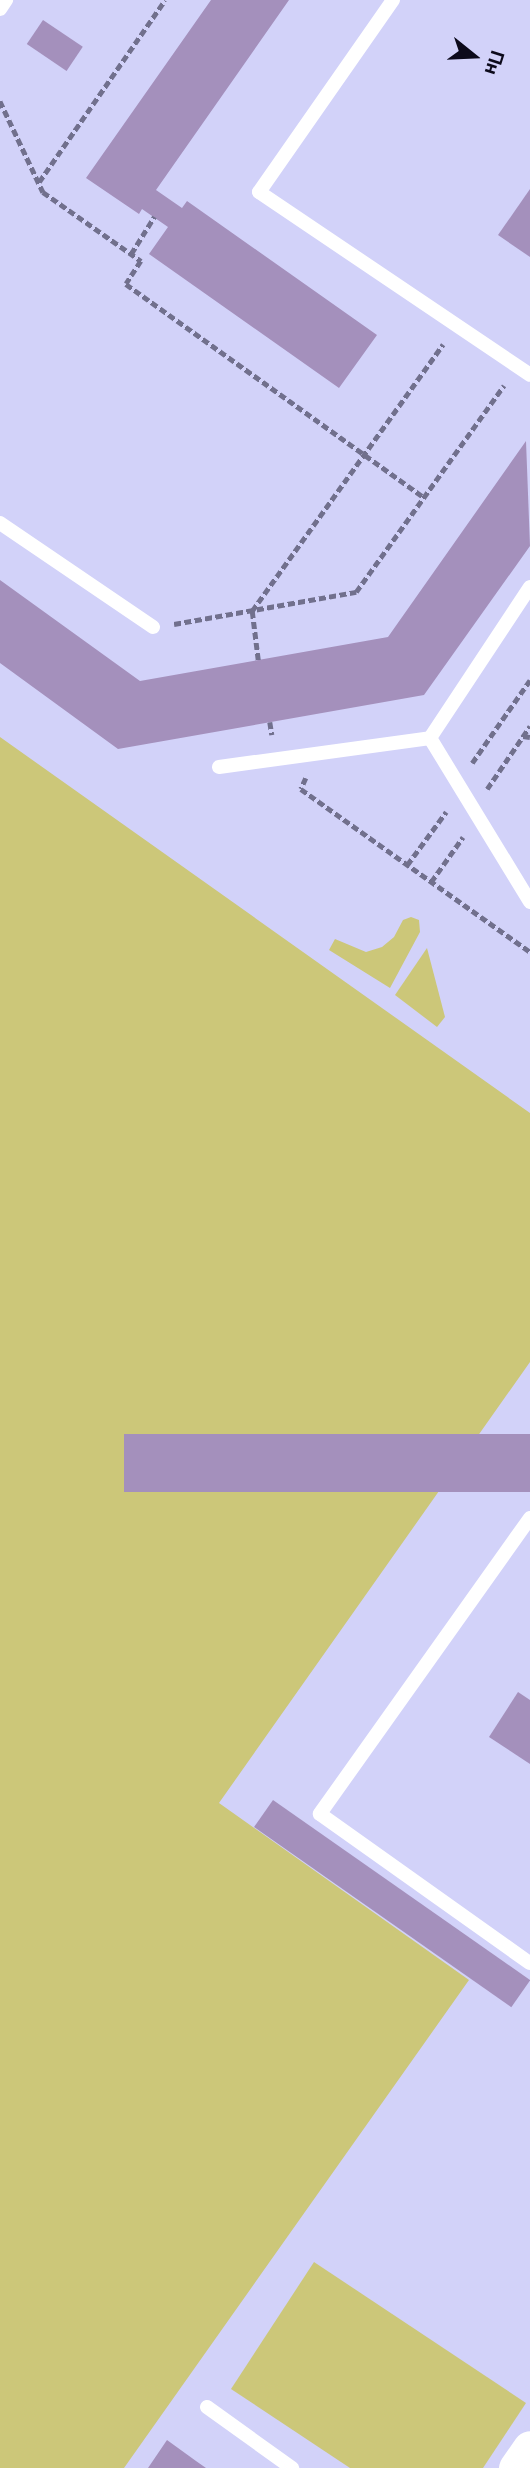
<!DOCTYPE html>
<meta charset="utf-8">
<style>
body{margin:0}
#map{position:relative;width:530px;height:2468px;overflow:hidden;background:#d2d2f9;font-family:Roboto,sans-serif}
div>[style]{position:absolute}
[style*='--x']{left:calc(var(--x)*1px);top:calc(var(--y)*1px);width:calc(var(--w)*1px);rotate:calc(var(--a)*1deg)}
.green>*{inset:0;background:#ccc779}
.building>*{inset:0;background:#a490bc;transform-origin:0 0}
.path>*{height:4.5px;margin-top:-2.25px;transform-origin:0;background:repeating-linear-gradient(90deg,#71708d 0 7px,transparent 0 10.5px)}
.service>*{height:14px;margin:-7px;padding:0 7px;transform-origin:7px;border-radius:7px;background:#fff}
.tertiary>*{height:35px;margin:-17.5px;padding:0 17.5px;transform-origin:17.5px;border-radius:17.5px;background:#fff}
span{translate:-50% -50%;white-space:nowrap;text-align:center;line-height:1.15;-webkit-text-stroke:7px #d2d2f9;paint-order:stroke}
.north{position:absolute;left:439px;top:21px;width:70px;height:70px;-webkit-text-stroke:5px #d2d2f9;paint-order:stroke;rotate:108deg;font-size:19px;font-weight:700;line-height:28px;text-align:center;color:#0c0a1b}
.north::after{content:'';display:block;margin:auto;width:24px;height:32px;background:#0c0a1b;clip-path:polygon(50% 0,100% 100%,50% 72%,0 100%)}
</style>
<div id="map">
<div class="green">
<i style="clip-path:polygon(0 737px,530px 1113px,530px 1362px,219px 1803px,469px 1980px,124px 2468px,0 2468px)"></i>
<i style="clip-path:polygon(411px 917px,419px 920px,420px 932px,390px 988px,329px 950px,335px 939px,366px 952px,382px 947px,394px 937px,403px 920px)"></i>
<i style="clip-path:polygon(427px 948px,445px 1017px,437px 1027px,395px 995px)"></i>
<i style="clip-path:polygon(314px 2262px,526px 2403px,483px 2468px,350px 2468px,231px 2389px)"></i>
</div>
<div class="building">
<i style="clip-path:polygon(211px 0,289px 0,156px 190px,182px 208px,187px 201px,377px 335px,339px 388px,149px 254px,168px 227px,142px 209px,139px 214px,86px 178px)"></i>
<i style="left:43px;top:20px;width:48px;height:29px;rotate:34deg"></i>
<i style="clip-path:polygon(530px 189px,530px 257px,498px 235px)"></i>
<i style="clip-path:polygon(526px 441px,530px 546px,424px 695px,118px 749px,0 663px,0 580px,140px 681px,388px 637px)"></i>
<i style="left:530px;top:1434px;width:58px;height:406px;rotate:90deg"></i>
<i style="clip-path:polygon(518px 1692px,530px 1700px,530px 1764px,489px 1737px)"></i>
<i style="left:273px;top:1800px;width:314px;height:33px;rotate:35deg"></i>
<i style="clip-path:polygon(167px 2440px,196px 2461px,206px 2468px,148px 2468px)"></i>
</div>
<div class="path">
<i style="--x:0;--y:101;--w:101;--a:64.7"></i>
<i style="--x:43;--y:192;--w:120;--a:35.1"></i>
<i style="--x:141;--y:261;--w:27;--a:123"></i>
<i style="--x:126;--y:284;--w:366;--a:35.6"></i>
<i style="--x:39;--y:182;--w:221;--a:-55.3"></i>
<i style="--x:131;--y:254;--w:44;--a:-58.1"></i>
<i style="--x:174;--y:624;--w:185;--a:-10"></i>
<i style="--x:356;--y:592;--w:254;--a:-54.4"></i>
<i style="--x:258;--y:660;--w:49;--a:-97"></i>
<i style="--x:252;--y:611;--w:328;--a:-54.4"></i>
<i style="--x:270;--y:722;--w:13;--a:81"></i>
<i style="--x:523;--y:736;--w:7;--a:8"></i>
<i style="--x:472;--y:763;--w:101;--a:-55.1"></i>
<i style="--x:306;--y:778;--w:12;--a:114"></i>
<i style="--x:301;--y:789;--w:281;--a:35.4"></i>
<i style="--x:487;--y:789;--w:76;--a:-55.7"></i>
<i style="--x:407;--y:865;--w:66;--a:-53.7"></i>
<i style="--x:431;--y:882;--w:55;--a:-54.6"></i>
</div>
<div class="service">
<i style="--x:393;--y:0;--w:234;--a:124.9"></i>
<i style="--x:259;--y:192;--w:327;--a:34"></i>
<i style="--x:0;--y:9;--w:11;--a:-56"></i>
<i style="--x:0;--y:523;--w:185;--a:34.2"></i>
<i style="--x:430;--y:738;--w:192;--a:58.6"></i>
<i style="--x:219;--y:767;--w:213;--a:-7.8"></i>
<i style="--x:430;--y:738;--w:181;--a:-56.5"></i>
<i style="--x:530;--y:1518;--w:363;--a:125.4"></i>
<i style="--x:320;--y:1814;--w:257;--a:35.4"></i>
<i style="--x:207;--y:2407;--w:105;--a:35.7"></i>
</div>
<div class="tertiary">
<i style="--x:516;--y:2468;--w:24;--a:-55"></i>
</div>
<div class="north">Пн</div>
</div>
